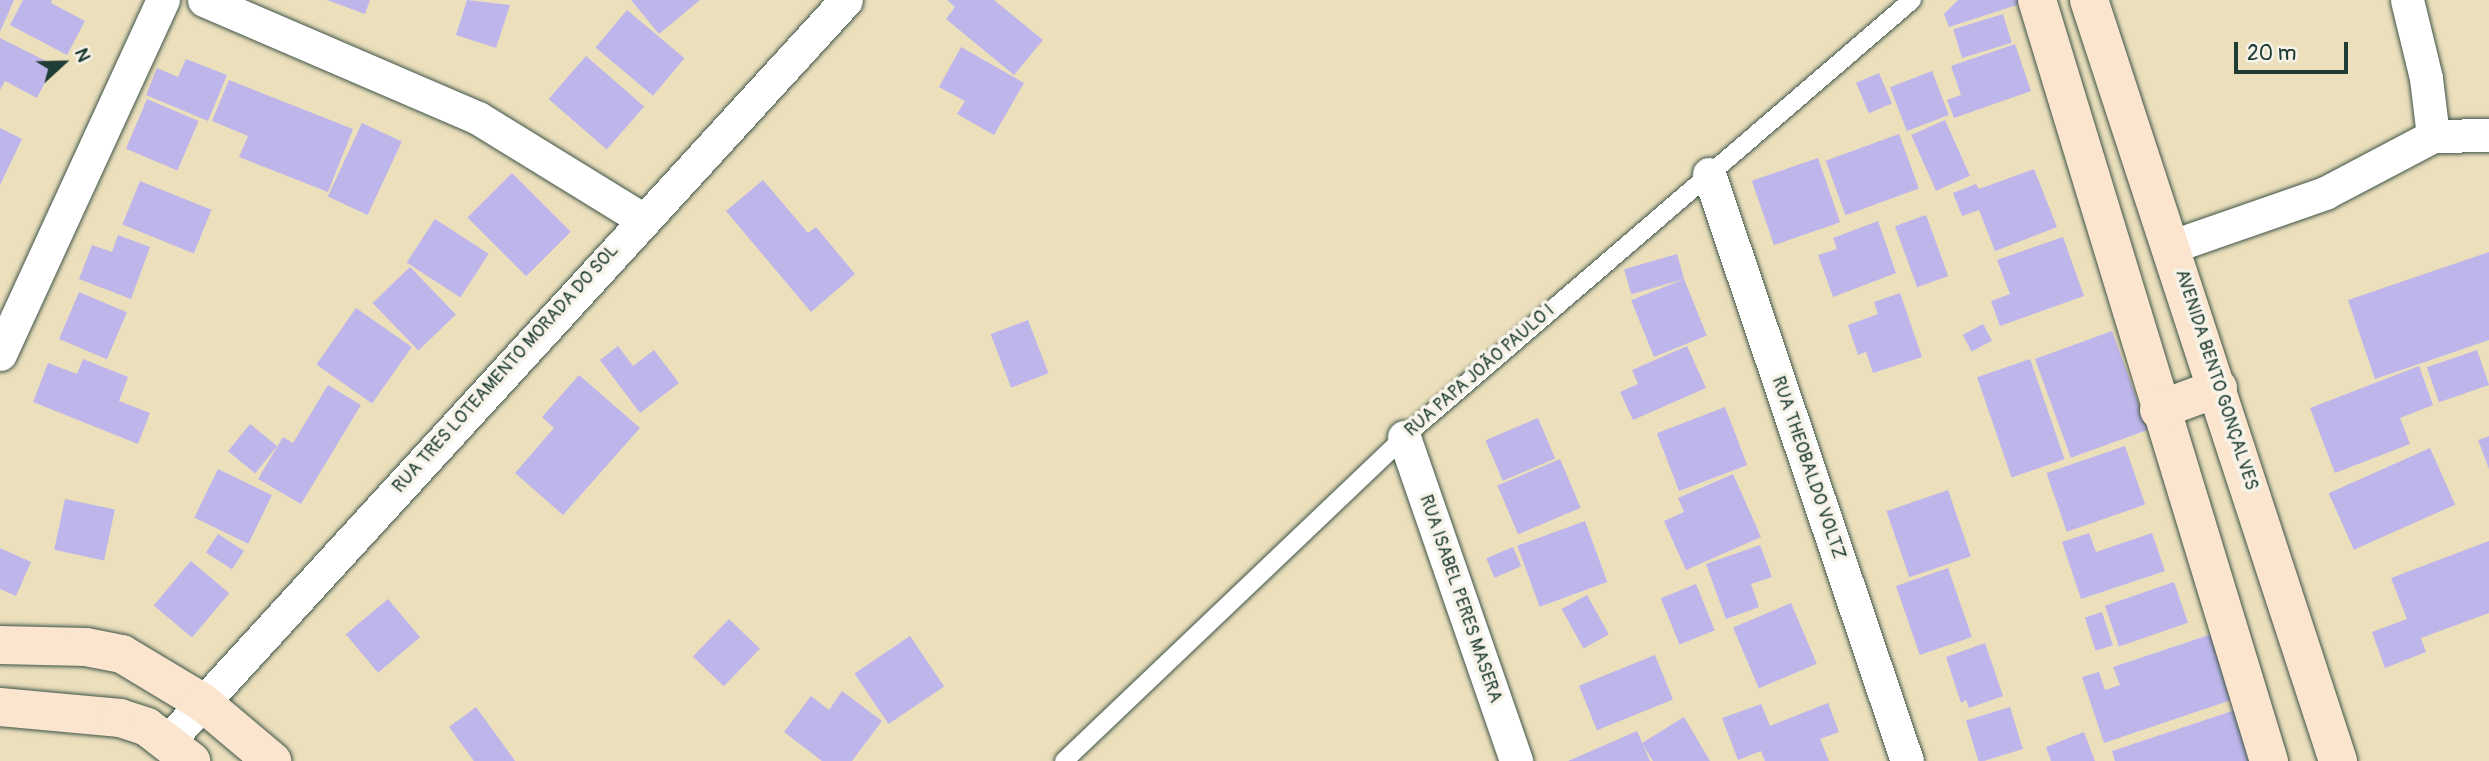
<!DOCTYPE html>
<meta charset="utf-8">
<style>
body{margin:0}
#map{position:relative;width:2489px;height:761px;overflow:hidden;background:#ebdfbc;font-family:Pangolin,sans-serif}
div>[style]{position:absolute}
[style*='--x']{left:calc(var(--x)*1px);top:calc(var(--y)*1px);width:calc(var(--w)*1px);rotate:calc(var(--a)*1deg)}
.building>*{inset:0;background:#beb6eb;transform-origin:0 0}
.roads{filter:drop-shadow(0 0 2px #3e5548) drop-shadow(0 0 2px #3e5548)}
.service>*{height:18px;margin:-9px;padding:0 9px;transform-origin:9px;border-radius:9px;background:#fff}
.minor>*{height:33px;margin:-16.5px;padding:0 16.5px;transform-origin:16.5px;border-radius:16.5px;background:#fff}
.secondary>*{height:38px;margin:-19px;padding:0 19px;transform-origin:19px;border-radius:19px;background:#fbe5cf}
span{translate:-50% -50%;white-space:nowrap;text-align:center;line-height:1.15;-webkit-text-stroke:7px #f7f3e8;paint-order:stroke}
.street-label{font-size:18px;color:#1f3d34}
.north{position:absolute;left:28px;top:28px;width:70px;height:70px;-webkit-text-stroke:5px #f7f3e8;paint-order:stroke;rotate:68deg;font-size:19px;font-weight:700;line-height:28px;text-align:center;color:#1f3d34}
.north::after{content:'';display:block;margin:auto;width:24px;height:32px;background:#1f3d34;clip-path:polygon(50% 0,100% 100%,50% 72%,0 100%)}
.scale{position:absolute;left:2234px;top:42px;width:114px;height:32px;box-sizing:border-box;border:4px solid #1f3d34;border-top:0;padding-left:9px;font-size:21px;line-height:24px;white-space:nowrap;color:#1f3d34;-webkit-text-stroke:5px #f7f3e8;paint-order:stroke}
</style>
<div id="map">
<div class="building">
<i style="clip-path:polygon(0 0,14px 0,0 32px)"></i>
<i style="clip-path:polygon(23px 0,52px 0,51px 3px,85px 21px,67px 55px,10px 25px)"></i>
<i style="clip-path:polygon(327px 0,370px 0,365px 14px)"></i>
<i style="clip-path:polygon(467px 0,510px 5px,496px 48px,456px 35px)"></i>
<i style="clip-path:polygon(631px 0,700px 0,659px 34px)"></i>
<i style="clip-path:polygon(947px 0,994px 0,1043px 40px,1014px 75px,946px 19px,955px 7px)"></i>
<i style="clip-path:polygon(1958px 0,2025px 0,2026px 2px,1949px 27px,1944px 14px)"></i>
<i style="left:627px;top:10px;width:75px;height:49px;rotate:40deg"></i>
<i style="left:2003px;top:14px;width:30px;height:52px;rotate:73deg"></i>
<i style="clip-path:polygon(0 38px,54px 65px,37px 98px,5px 81px,0 90px)"></i>
<i style="clip-path:polygon(2015px 44px,2031px 91px,1954px 118px,1947px 100px,1961px 95px,1951px 66px)"></i>
<i style="clip-path:polygon(961px 47px,1024px 83px,994px 135px,957px 114px,965px 101px,939px 87px)"></i>
<i style="left:586px;top:56px;width:77px;height:57px;rotate:41deg"></i>
<i style="clip-path:polygon(186px 59px,227px 75px,208px 121px,146px 95px,157px 68px,178px 77px)"></i>
<i style="left:1932px;top:71px;width:47px;height:45px;rotate:69deg"></i>
<i style="left:1879px;top:73px;width:33px;height:25px;rotate:67deg"></i>
<i style="clip-path:polygon(229px 80px,353px 129px,328px 192px,239px 157px,248px 136px,212px 121px)"></i>
<i style="left:147px;top:99px;width:56px;height:54px;rotate:23deg"></i>
<i style="left:1945px;top:120px;width:61px;height:37px;rotate:66deg"></i>
<i style="left:362px;top:123px;width:44px;height:81px;rotate:25deg"></i>
<i style="clip-path:polygon(0 128px,22px 139px,0 185px)"></i>
<i style="left:1899px;top:134px;width:58px;height:78px;rotate:70deg"></i>
<i style="left:1818px;top:158px;width:68px;height:70px;rotate:71deg"></i>
<i style="clip-path:polygon(2034px 169px,2057px 227px,1995px 251px,1979px 210px,1962px 216px,1953px 193px,1976px 184px,1979px 189px)"></i>
<i style="left:512px;top:173px;width:83px;height:63px;rotate:45deg"></i>
<i style="clip-path:polygon(763px 180px,808px 233px,816px 227px,855px 274px,811px 312px,726px 211px)"></i>
<i style="left:140px;top:181px;width:77px;height:47px;rotate:22deg"></i>
<i style="left:1926px;top:215px;width:65px;height:33px;rotate:70deg"></i>
<i style="left:435px;top:219px;width:64px;height:52px;rotate:33deg"></i>
<i style="clip-path:polygon(1878px 221px,1896px 273px,1833px 297px,1818px 255px,1837px 249px,1833px 238px)"></i>
<i style="clip-path:polygon(118px 235px,150px 247px,131px 299px,79px 279px,92px 245px,112px 252px)"></i>
<i style="clip-path:polygon(2063px 237px,2084px 296px,2000px 326px,1991px 301px,2010px 294px,1997px 260px)"></i>
<i style="clip-path:polygon(2489px 252px,2489px 340px,2375px 379px,2348px 300px)"></i>
<i style="left:1677px;top:254px;width:26px;height:55px;rotate:74deg"></i>
<i style="left:410px;top:267px;width:66px;height:52px;rotate:46deg"></i>
<i style="left:1684px;top:279px;width:61px;height:57px;rotate:68deg"></i>
<i style="left:79px;top:292px;width:52px;height:51px;rotate:23deg"></i>
<i style="clip-path:polygon(1900px 293px,1922px 357px,1873px 373px,1866px 352px,1858px 355px,1848px 325px,1878px 314px,1874px 302px)"></i>
<i style="left:356px;top:308px;width:68px;height:69px;rotate:35deg"></i>
<i style="left:1028px;top:320px;width:57px;height:40px;rotate:69deg"></i>
<i style="left:1983px;top:324px;width:19px;height:23px;rotate:62deg"></i>
<i style="left:2112px;top:331px;width:105px;height:82px;rotate:70deg"></i>
<i style="clip-path:polygon(618px 346px,633px 366px,654px 350px,679px 383px,640px 413px,600px 360px)"></i>
<i style="clip-path:polygon(1687px 346px,1706px 388px,1633px 420px,1620px 392px,1638px 384px,1632px 370px)"></i>
<i style="left:2477px;top:350px;width:37px;height:53px;rotate:71deg"></i>
<i style="clip-path:polygon(83px 359px,128px 377px,119px 401px,150px 413px,138px 444px,33px 402px,48px 363px,77px 374px)"></i>
<i style="left:2030px;top:359px;width:106px;height:56px;rotate:71deg"></i>
<i style="clip-path:polygon(2419px 366px,2433px 405px,2400px 418px,2410px 444px,2335px 473px,2310px 408px)"></i>
<i style="clip-path:polygon(579px 375px,640px 428px,563px 515px,515px 473px,554px 428px,542px 417px)"></i>
<i style="clip-path:polygon(328px 385px,361px 405px,301px 504px,258px 479px,283px 437px,293px 443px)"></i>
<i style="left:1725px;top:407px;width:62px;height:73px;rotate:69deg"></i>
<i style="left:1538px;top:418px;width:44px;height:57px;rotate:67deg"></i>
<i style="left:250px;top:424px;width:35px;height:35px;rotate:39deg"></i>
<i style="clip-path:polygon(2489px 436px,2489px 469px,2478px 440px)"></i>
<i style="left:2125px;top:446px;width:62px;height:83px;rotate:71deg"></i>
<i style="left:2430px;top:448px;width:62px;height:111px;rotate:66deg"></i>
<i style="left:1560px;top:459px;width:53px;height:68px;rotate:67deg"></i>
<i style="left:218px;top:469px;width:60px;height:54px;rotate:26deg"></i>
<i style="clip-path:polygon(1733px 474px,1761px 537px,1686px 570px,1664px 521px,1684px 512px,1678px 498px)"></i>
<i style="left:1948px;top:490px;width:70px;height:65px;rotate:71deg"></i>
<i style="left:65px;top:499px;width:51px;height:52px;rotate:12deg"></i>
<i style="left:1585px;top:521px;width:65px;height:72px;rotate:70deg"></i>
<i style="clip-path:polygon(2089px 533px,2096px 552px,2152px 533px,2165px 571px,2081px 599px,2062px 542px)"></i>
<i style="left:218px;top:534px;width:31px;height:22px;rotate:33deg"></i>
<i style="clip-path:polygon(2489px 541px,2489px 613px,2421px 638px,2426px 652px,2385px 668px,2372px 632px,2407px 619px,2391px 578px)"></i>
<i style="clip-path:polygon(1760px 545px,1772px 577px,1751px 584px,1759px 607px,1726px 619px,1706px 564px)"></i>
<i style="left:1513px;top:547px;width:21px;height:29px;rotate:67deg"></i>
<i style="clip-path:polygon(0 548px,31px 562px,16px 596px,0 589px)"></i>
<i style="left:191px;top:561px;width:50px;height:58px;rotate:40deg"></i>
<i style="left:1948px;top:568px;width:73px;height:55px;rotate:71deg"></i>
<i style="left:2174px;top:582px;width:43px;height:73px;rotate:71deg"></i>
<i style="left:1696px;top:584px;width:50px;height:38px;rotate:68deg"></i>
<i style="left:1587px;top:595px;width:45px;height:29px;rotate:61deg"></i>
<i style="left:388px;top:599px;width:50px;height:55px;rotate:50deg"></i>
<i style="left:1791px;top:603px;width:66px;height:63px;rotate:67deg"></i>
<i style="left:2102px;top:612px;width:35px;height:18px;rotate:72deg"></i>
<i style="left:729px;top:619px;width:43px;height:52px;rotate:44deg"></i>
<i style="clip-path:polygon(2218px 632px,2240px 697px,2104px 743px,2082px 677px,2099px 672px,2105px 690px,2120px 685px,2113px 667px)"></i>
<i style="left:910px;top:636px;width:61px;height:67px;rotate:56deg"></i>
<i style="clip-path:polygon(1985px 643px,2003px 696px,1969px 708px,1966px 700px,1961px 703px,1946px 657px)"></i>
<i style="left:1655px;top:655px;width:48px;height:82px;rotate:68deg"></i>
<i style="clip-path:polygon(842px 691px,882px 721px,852px 761px,822px 761px,784px 732px,811px 696px,829px 710px)"></i>
<i style="clip-path:polygon(1828px 703px,1839px 732px,1820px 739px,1829px 761px,1765px 761px,1761px 751px,1738px 760px,1722px 718px,1761px 704px,1770px 726px)"></i>
<i style="clip-path:polygon(476px 707px,515px 761px,474px 761px,449px 727px)"></i>
<i style="left:2010px;top:707px;width:44px;height:46px;rotate:73deg"></i>
<i style="clip-path:polygon(2235px 710px,2251px 761px,2115px 761px,2112px 751px)"></i>
<i style="clip-path:polygon(1684px 717px,1710px 761px,1653px 761px,1642px 743px)"></i>
<i style="clip-path:polygon(1637px 731px,1650px 761px,1568px 761px)"></i>
<i style="clip-path:polygon(2084px 732px,2095px 761px,2051px 761px,2046px 747px)"></i>
</div>
<div class="roads">
<div class="service">
<i style="--x:1064;--y:761;--w:470;--a:-43.6"></i>
<i style="--x:1404;--y:437;--w:670;--a:-40.7"></i>
</div>
<div class="minor">
<i style="--x:204;--y:0;--w:298;--a:23.3"></i>
<i style="--x:478;--y:118;--w:193;--a:31.6"></i>
<i style="--x:2433;--y:136;--w:56;--a:-1"></i>
<i style="--x:1709;--y:174;--w:619;--a:71.36"></i>
<i style="--x:2173;--y:246;--w:161;--a:-19.2"></i>
<i style="--x:2325;--y:193;--w:122;--a:-27.8"></i>
<i style="--x:2433;--y:136;--w:58;--a:-96.9"></i>
<i style="--x:2426;--y:78;--w:80;--a:-103.7"></i>
<i style="--x:0;--y:354;--w:390;--a:-65.3"></i>
<i style="--x:1404;--y:437;--w:343;--a:70.9"></i>
<i style="--x:168;--y:741;--w:1004;--a:-47.54"></i>
</div>
<div class="secondary">
<i style="--x:2037;--y:0;--w:796;--a:73.05"></i>
<i style="--x:2089;--y:0;--w:801;--a:71.88"></i>
<i style="--x:2159;--y:410;--w:63;--a:-20.4"></i>
<i style="--x:0;--y:645;--w:86;--a:1.3"></i>
<i style="--x:86;--y:647;--w:37;--a:11"></i>
<i style="--x:122;--y:654;--w:93;--a:31"></i>
<i style="--x:202;--y:702;--w:92;--a:40.1"></i>
<i style="--x:0;--y:707;--w:121;--a:5.2"></i>
<i style="--x:120;--y:718;--w:28;--a:18"></i>
<i style="--x:147;--y:727;--w:56;--a:37.7"></i>
</div>
</div>
<div class="street-label">
<span style="left:506px;top:369px;rotate:-48deg">RUA TRES LOTEAMENTO MORADA DO SOL</span>
<span style="left:1480px;top:371px;rotate:-41deg">RUA PAPA JOÃO PAULO I</span>
<span style="left:2216px;top:380px;rotate:72deg">AVENIDA BENTO GONÇALVES</span>
<span style="left:1808px;top:468px;rotate:71deg">RUA THEOBALDO VOLTZ</span>
<span style="left:1460px;top:599px;rotate:71deg">RUA ISABEL PERES MASERA</span>
</div>
<div class="north">N</div>
<div class="scale">20 m</div>
</div>
